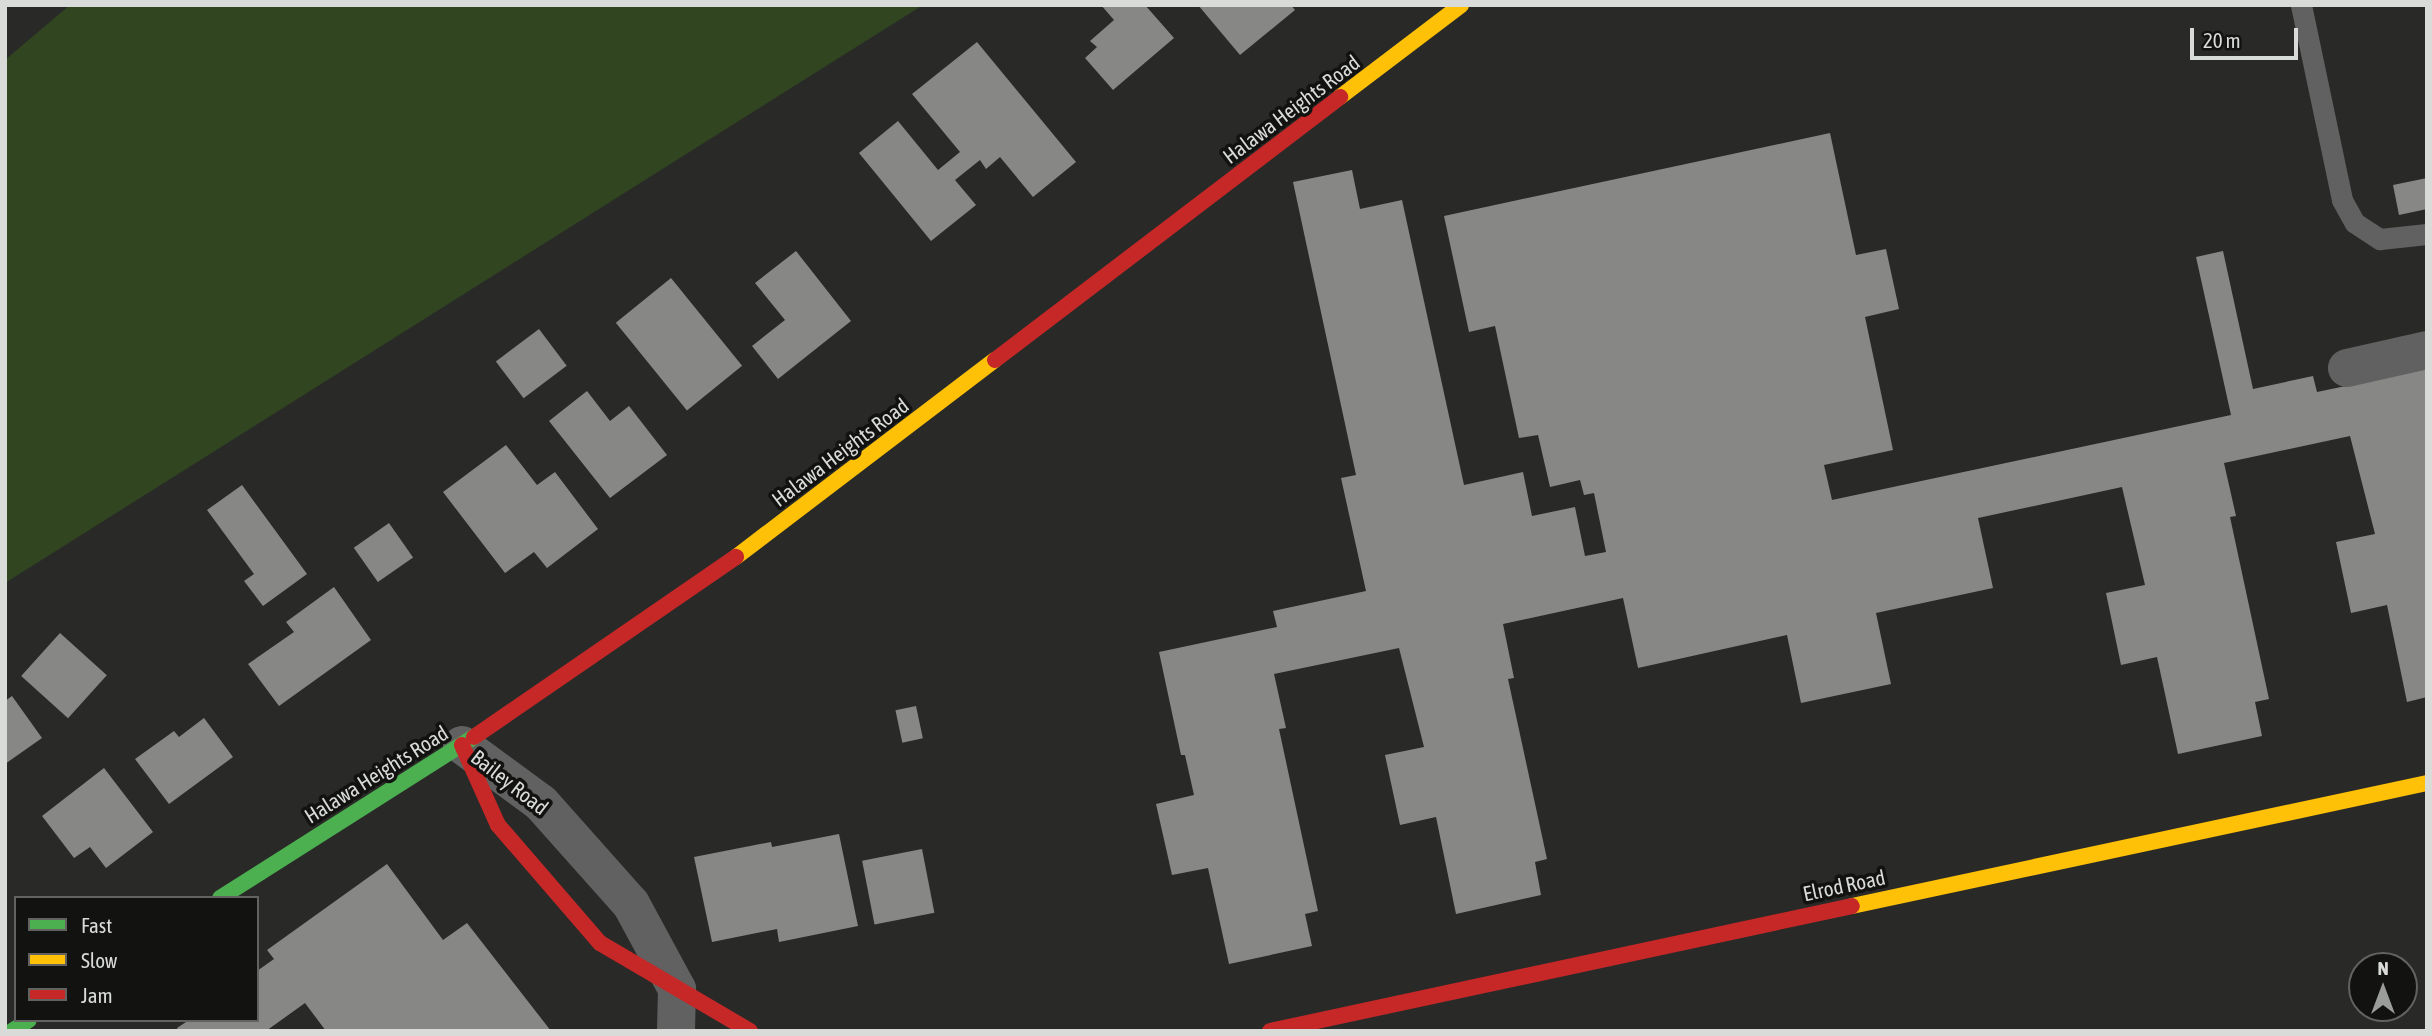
<!DOCTYPE html>
<style>
body{margin:0}
#map{position:relative;width:2432px;height:1036px;overflow:hidden;background:#292a28;font-family:"Asap Condensed",sans-serif}
div>[style]{position:absolute}
[style*='--x']{left:calc(var(--x)*1px);top:calc(var(--y)*1px);width:calc(var(--w)*1px);rotate:calc(var(--a)*1deg)}
.green>*{inset:0;background:#314620}
.building>*{inset:0;background:#878886;transform-origin:0 0}
.lane>*{height:21px;margin:-10.5px;padding:0 10.5px;transform-origin:10.5px;border-radius:10.5px;background:#606160}
.street>*{height:38px;margin:-19px;padding:0 19px;transform-origin:19px;border-radius:19px;background:#606160}
.fast>*{height:16px;margin:-8px;padding:0 8px;transform-origin:8px;border-radius:8px;background:#4caf50}
.slow>*{height:16px;margin:-8px;padding:0 8px;transform-origin:8px;border-radius:8px;background:#ffc107}
.jam>*{height:16px;margin:-8px;padding:0 8px;transform-origin:8px;border-radius:8px;background:#c62828}
span{translate:-50% -50%;white-space:nowrap;text-align:center;line-height:1.15;-webkit-text-stroke:7px #121311;paint-order:stroke}
.street-label{font-size:21px;color:#d9dbd8}
.frame{position:absolute;inset:0;border:7px solid #d9dbd8;pointer-events:none}
.legend{position:absolute;left:14px;top:896px;width:245px;height:126px;box-sizing:border-box;background:#121311;border:2px solid #626361;margin:0;padding:9px 12px;list-style:none;font-size:21px;color:#d9dbd8}
.legend li{display:flex;align-items:center;gap:14px;height:35px}
.legend b{width:35px;border:2px solid #626361}
.north{position:absolute;left:2348px;top:952px;width:70px;height:70px;box-sizing:border-box;background:#121311;border:2px solid #626361;border-radius:50%;rotate:0deg;font-size:19px;font-weight:700;line-height:28px;text-align:center;color:#d9dbd8}
.north::after{content:'';display:block;margin:auto;width:24px;height:32px;background:#9b9d9a;clip-path:polygon(50% 0,100% 100%,50% 72%,0 100%)}
.scale{position:absolute;left:2190px;top:28px;width:108px;height:32px;box-sizing:border-box;border:4px solid #d9dbd8;border-top:0;padding-left:9px;font-size:21px;line-height:24px;white-space:nowrap;color:#d9dbd8;-webkit-text-stroke:5px #121311;paint-order:stroke}
</style>
<div id="map">
<div class="green">
<i style="clip-path:polygon(70px 5px,923px 5px,5px 583px,5px 60px)"></i>
</div>
<div class="building">
<i style="clip-path:polygon(1101px 5px,1145px 5px,1174px 38px,1113px 90px,1085px 58px,1097px 47px,1090px 41px,1114px 20px)"></i>
<i style="clip-path:polygon(1198px 5px,1291px 5px,1295px 10px,1240px 55px)"></i>
<i style="clip-path:polygon(977px 42px,1076px 162px,1033px 197px,1000px 157px,986px 169px,980px 160px,955px 180px,976px 205px,931px 241px,859px 153px,898px 121px,938px 170px,960px 152px,912px 94px)"></i>
<i style="clip-path:polygon(1830px 133px,1856px 255px,1886px 249px,1899px 309px,1865px 317px,1893px 450px,1824px 465px,1832px 500px,2231px 415px,2196px 257px,2223px 251px,2253px 389px,2313px 376px,2317px 392px,2427px 369px,2427px 697px,2407px 702px,2387px 605px,2351px 613px,2336px 542px,2375px 534px,2350px 436px,2224px 463px,2236px 516px,2230px 517px,2269px 699px,2255px 702px,2262px 736px,2178px 754px,2157px 657px,2121px 665px,2106px 593px,2145px 585px,2122px 487px,1978px 518px,1993px 588px,1876px 613px,1891px 684px,1801px 703px,1787px 635px,1638px 668px,1623px 598px,1503px 624px,1514px 678px,1508px 679px,1547px 859px,1535px 862px,1541px 895px,1456px 914px,1436px 817px,1400px 825px,1385px 755px,1424px 747px,1399px 648px,1274px 674px,1286px 728px,1279px 729px,1318px 911px,1305px 914px,1312px 946px,1229px 964px,1208px 868px,1172px 875px,1156px 804px,1194px 795px,1185px 755px,1181px 755px,1159px 652px,1277px 627px,1273px 611px,1366px 591px,1341px 478px,1356px 475px,1293px 182px,1352px 170px,1360px 209px,1402px 200px,1464px 485px,1523px 472px,1532px 516px,1575px 507px,1585px 556px,1606px 552px,1594px 493px,1584px 495px,1580px 480px,1550px 487px,1538px 435px,1519px 438px,1495px 326px,1469px 332px,1444px 216px)"></i>
<i style="clip-path:polygon(2427px 178px,2427px 209px,2399px 215px,2393px 185px)"></i>
<i style="clip-path:polygon(796px 251px,851px 321px,778px 379px,752px 346px,785px 320px,755px 283px)"></i>
<i style="left:671px;top:278px;width:113px;height:71px;rotate:51deg"></i>
<i style="left:539px;top:329px;width:46px;height:54px;rotate:53deg"></i>
<i style="clip-path:polygon(587px 391px,610px 421px,629px 406px,667px 455px,610px 498px,549px 421px)"></i>
<i style="clip-path:polygon(506px 445px,537px 485px,555px 472px,598px 529px,547px 568px,534px 552px,505px 573px,443px 492px)"></i>
<i style="clip-path:polygon(242px 485px,307px 574px,263px 606px,244px 581px,254px 574px,207px 510px)"></i>
<i style="left:389px;top:523px;width:42px;height:43px;rotate:55deg"></i>
<i style="clip-path:polygon(334px 587px,371px 640px,279px 706px,248px 664px,294px 632px,286px 622px)"></i>
<i style="left:60px;top:633px;width:63px;height:58px;rotate:42deg"></i>
<i style="clip-path:polygon(12px 696px,42px 738px,5px 764px,5px 701px)"></i>
<i style="left:916px;top:706px;width:33px;height:21px;rotate:78deg"></i>
<i style="clip-path:polygon(204px 718px,233px 757px,169px 804px,135px 759px,174px 731px,179px 737px)"></i>
<i style="clip-path:polygon(104px 768px,153px 832px,106px 868px,90px 847px,74px 858px,42px 816px)"></i>
<i style="clip-path:polygon(839px 834px,858px 926px,779px 942px,777px 929px,712px 942px,694px 857px,771px 842px,772px 847px)"></i>
<i style="left:922px;top:849px;width:65px;height:61px;rotate:79deg"></i>
<i style="clip-path:polygon(387px 864px,443px 940px,467px 923px,551px 1031px,326px 1031px,305px 1003px,266px 1031px,179px 1031px,177px 1028px,189px 1020px,257px 1020px,257px 971px,274px 959px,267px 950px)"></i>
</div>
<div class="lane">
<i style="--x:2301;--y:5;--w:199;--a:78.1"></i>
<i style="--x:2342;--y:200;--w:26;--a:61"></i>
<i style="--x:2355;--y:223;--w:30;--a:33"></i>
<i style="--x:2380;--y:239;--w:47;--a:-6.1"></i>
</div>
<div class="street">
<i style="--x:2347;--y:368;--w:82;--a:-12.7"></i>
<i style="--x:462;--y:745;--w:98;--a:36.3"></i>
<i style="--x:541;--y:803;--w:135;--a:48.3"></i>
<i style="--x:631;--y:904;--w:97;--a:61.6"></i>
<i style="--x:677;--y:989;--w:42;--a:91.4"></i>
</div>
<div class="fast">
<i style="--x:220;--y:898;--w:301;--a:-32.4"></i>
<i style="--x:12;--y:1031;--w:20;--a:-33"></i>
</div>
<div class="slow">
<i style="--x:1340;--y:97;--w:152;--a:-37.2"></i>
<i style="--x:736;--y:557;--w:325;--a:-37.3"></i>
<i style="--x:1852;--y:906;--w:588;--a:-12.07"></i>
</div>
<div class="jam">
<i style="--x:995;--y:360;--w:434;--a:-37.3"></i>
<i style="--x:474;--y:737;--w:318;--a:-34.5"></i>
<i style="--x:462;--y:745;--w:88;--a:65.8"></i>
<i style="--x:498;--y:825;--w:156;--a:49.2"></i>
<i style="--x:600;--y:943;--w:174;--a:30.4"></i>
<i style="--x:1270;--y:1031;--w:595;--a:-12.12"></i>
</div>
<div class="street-label">
<span style="left:1291px;top:109px;rotate:-37deg">Halawa Heights Road</span>
<span style="left:840px;top:452px;rotate:-37deg">Halawa Heights Road</span>
<span style="left:376px;top:774px;rotate:-32deg">Halawa Heights Road</span>
<span style="left:510px;top:782px;rotate:38deg">Bailey Road</span>
<span style="left:1844px;top:885px;rotate:-12deg">Elrod Road</span>
</div>
<div class="frame"></div>
<ul class="legend">
<li><b style="height:9px;background:#4caf50"></b>Fast</li>
<li><b style="height:9px;background:#ffc107"></b>Slow</li>
<li><b style="height:9px;background:#c62828"></b>Jam</li>
</ul>
<div class="north">N</div>
<div class="scale">20 m</div>
</div>
